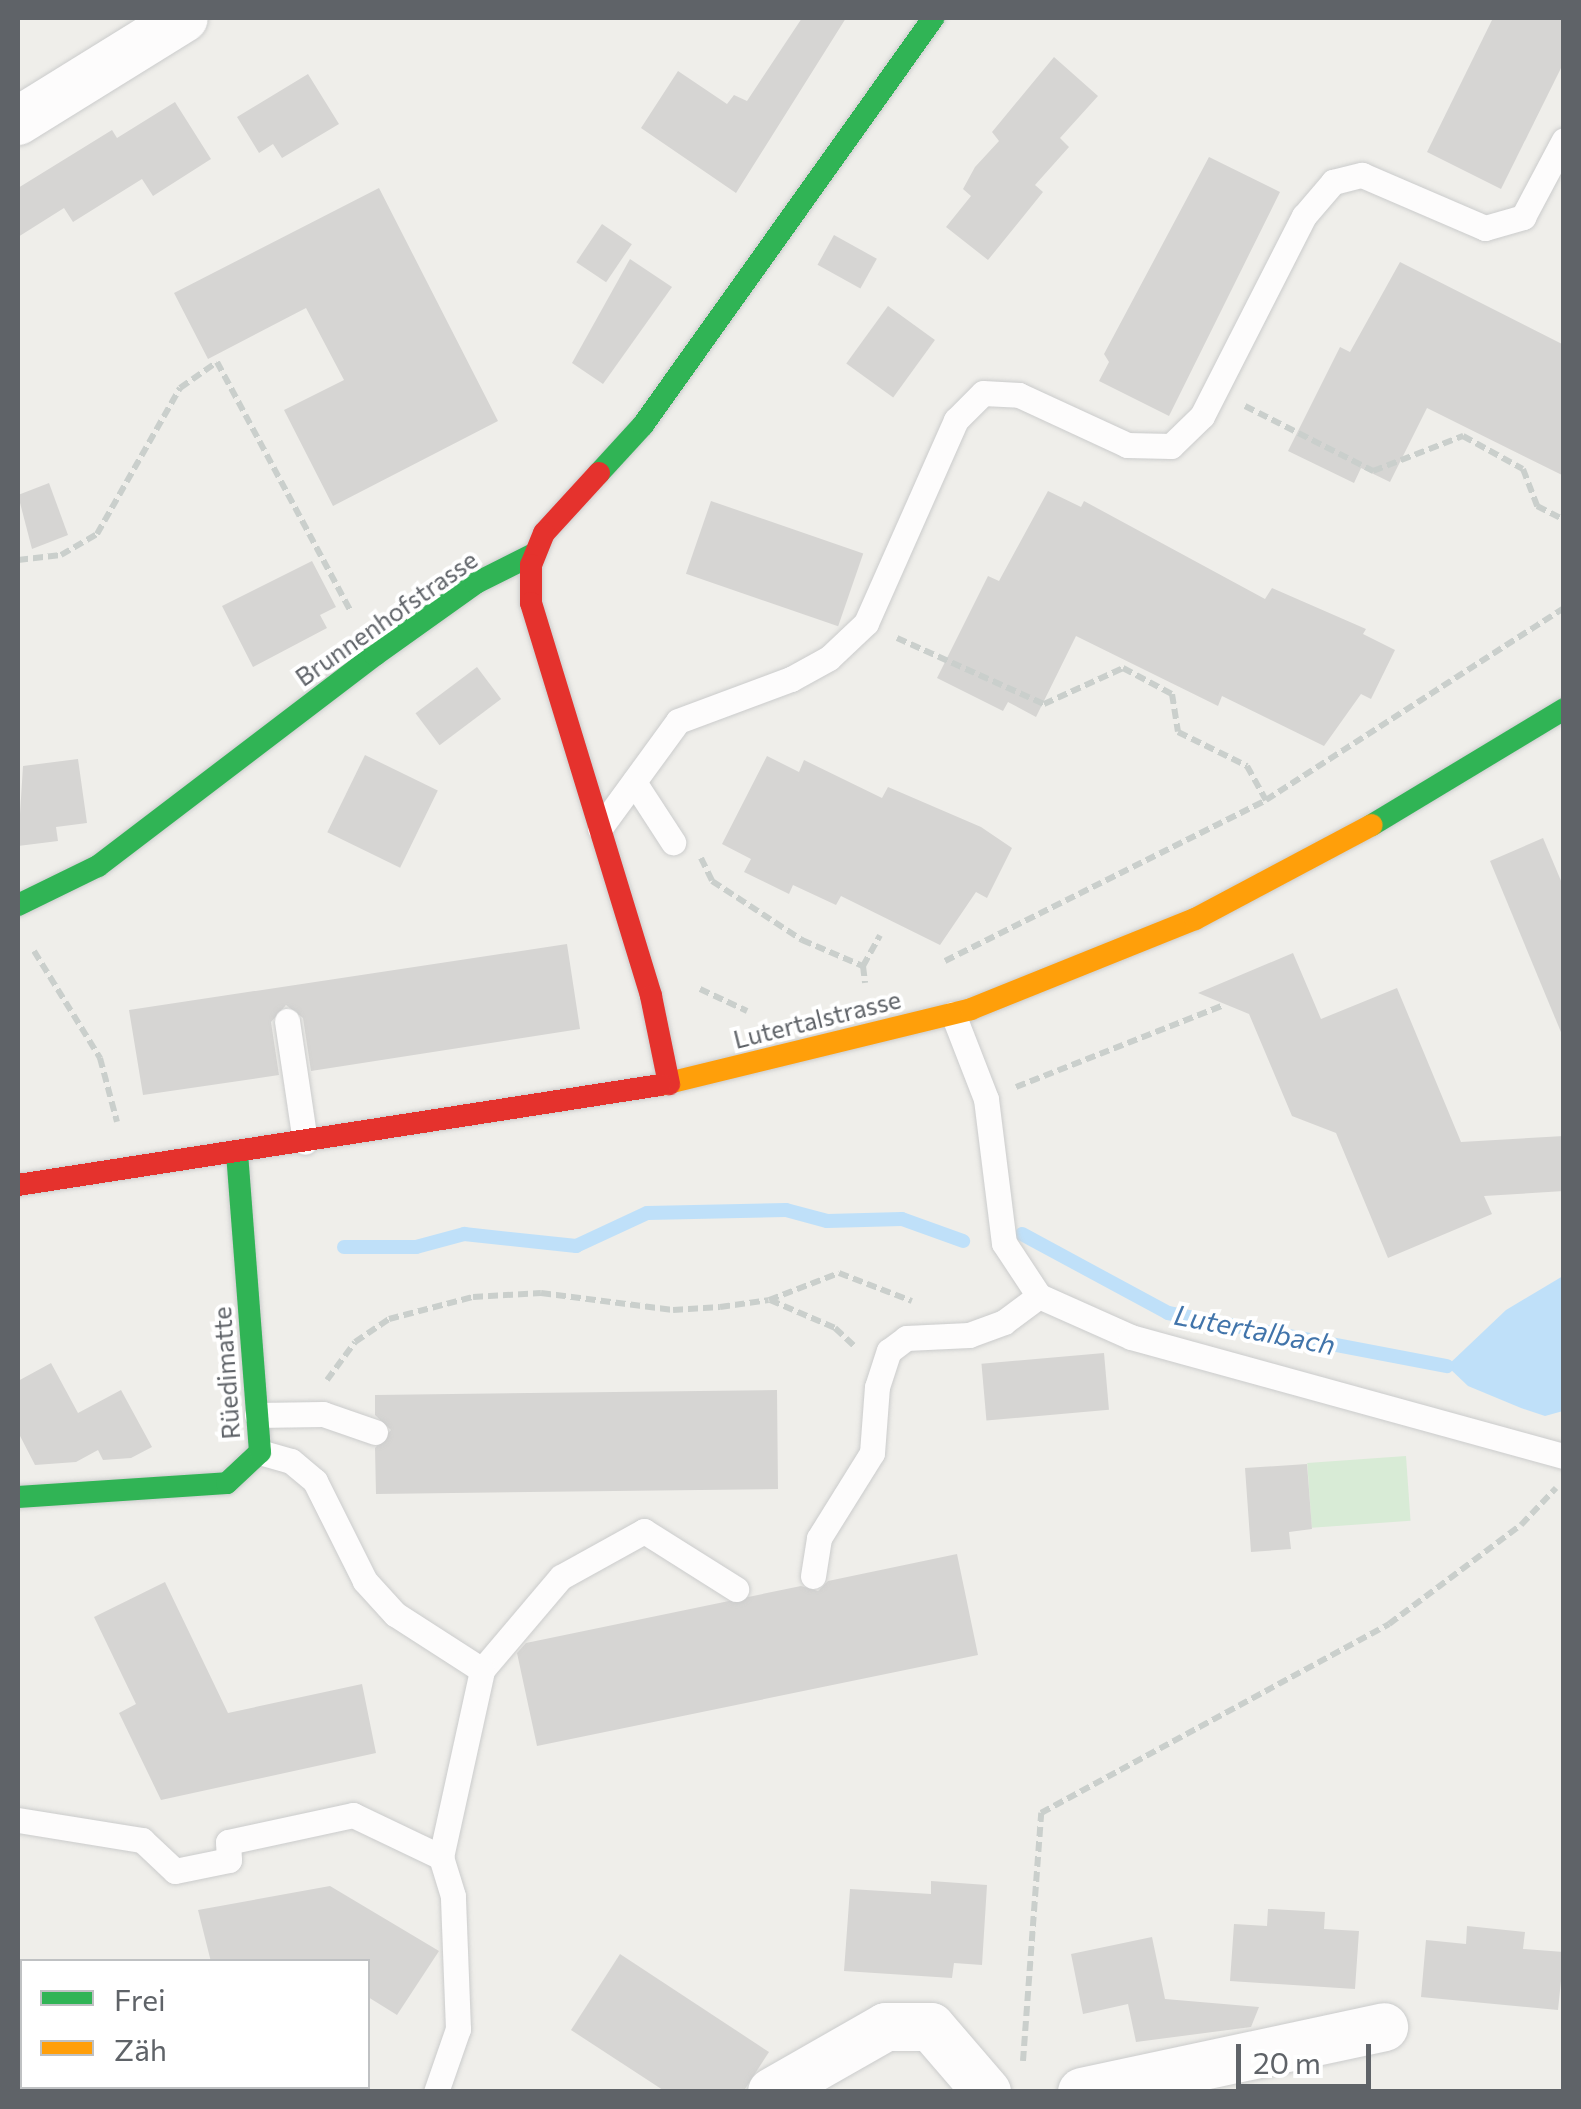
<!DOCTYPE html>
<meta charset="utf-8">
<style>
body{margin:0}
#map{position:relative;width:1581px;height:2109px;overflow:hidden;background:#efeeea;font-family:Commissioner,sans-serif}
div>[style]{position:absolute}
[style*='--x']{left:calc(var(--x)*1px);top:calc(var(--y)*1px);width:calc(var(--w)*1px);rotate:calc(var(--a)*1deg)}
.green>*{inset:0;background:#d8ebd6;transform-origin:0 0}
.water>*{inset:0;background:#bfe0f9}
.stream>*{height:14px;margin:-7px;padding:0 7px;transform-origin:7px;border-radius:7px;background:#bfe0f9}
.building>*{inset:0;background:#d6d5d3;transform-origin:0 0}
.path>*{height:6px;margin-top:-3px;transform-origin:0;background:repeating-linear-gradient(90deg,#cacfcc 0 10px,transparent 0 15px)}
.roads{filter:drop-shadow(0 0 2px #cbcccc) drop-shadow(0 0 2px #cbcccc)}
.lane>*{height:25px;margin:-12.5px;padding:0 12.5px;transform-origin:12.5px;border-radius:12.5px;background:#fdfcfc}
.street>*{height:48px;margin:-24px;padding:0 24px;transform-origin:24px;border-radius:24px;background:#fdfcfc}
.fast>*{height:22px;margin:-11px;padding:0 11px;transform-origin:11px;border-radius:11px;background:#30b455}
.slow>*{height:22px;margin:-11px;padding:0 11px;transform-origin:11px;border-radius:11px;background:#ff9f0a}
.jam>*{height:22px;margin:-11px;padding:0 11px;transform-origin:11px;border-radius:11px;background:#e5322d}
span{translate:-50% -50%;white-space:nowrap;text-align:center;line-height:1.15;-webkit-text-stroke:8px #fff;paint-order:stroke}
.street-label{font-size:25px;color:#5f6368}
.water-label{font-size:28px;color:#4174aa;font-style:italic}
.frame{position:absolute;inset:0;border:20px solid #5f6368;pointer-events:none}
.legend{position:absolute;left:20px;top:1959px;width:350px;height:130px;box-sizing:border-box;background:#fff;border:2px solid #bfc1c3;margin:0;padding:12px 18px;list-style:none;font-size:30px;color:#5f6368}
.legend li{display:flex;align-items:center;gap:20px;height:50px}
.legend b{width:50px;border:2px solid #bfc1c3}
.scale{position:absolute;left:1236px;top:2044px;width:135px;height:45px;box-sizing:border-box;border:5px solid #5f6368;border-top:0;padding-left:12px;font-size:30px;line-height:35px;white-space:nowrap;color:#5f6368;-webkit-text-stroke:8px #fff;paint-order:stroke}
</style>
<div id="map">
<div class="green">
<i style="left:1406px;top:1456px;width:65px;height:99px;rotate:86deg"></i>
</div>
<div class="water">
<i style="clip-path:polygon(1563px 1276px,1563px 1411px,1545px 1416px,1521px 1408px,1468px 1386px,1447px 1366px,1506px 1310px)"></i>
</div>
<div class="stream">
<i style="--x:1022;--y:1234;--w:166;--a:28.4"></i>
<i style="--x:1168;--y:1313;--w:284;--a:10.8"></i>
<i style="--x:344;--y:1247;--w:72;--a:0"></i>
<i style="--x:416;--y:1247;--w:50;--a:-15.2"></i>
<i style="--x:464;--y:1234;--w:113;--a:6.1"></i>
<i style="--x:576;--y:1246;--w:78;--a:-24.9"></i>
<i style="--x:647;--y:1213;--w:139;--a:-1.2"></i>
<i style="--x:786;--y:1210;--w:42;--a:15"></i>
<i style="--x:827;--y:1221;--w:75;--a:-1.5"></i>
<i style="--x:902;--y:1219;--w:65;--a:19.8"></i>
</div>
<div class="building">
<i style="clip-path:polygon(802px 18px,846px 18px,736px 193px,641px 128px,678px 71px,727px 104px,734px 95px,747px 101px)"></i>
<i style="clip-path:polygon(1493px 18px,1564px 18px,1564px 62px,1501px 189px,1427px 152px)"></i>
<i style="clip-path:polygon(1054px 57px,1098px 96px,1060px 138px,1069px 147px,1035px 185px,1043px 192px,988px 260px,946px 227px,971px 196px,963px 189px,975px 167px,999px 141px,992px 132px)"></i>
<i style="clip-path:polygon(308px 74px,339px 124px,282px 158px,273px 144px,259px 153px,237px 117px)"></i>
<i style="clip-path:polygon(175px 102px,211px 159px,153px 196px,142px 179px,73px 222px,64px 208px,18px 237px,18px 188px,112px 130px,117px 138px)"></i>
<i style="clip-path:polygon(1209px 157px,1280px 192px,1169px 416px,1099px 381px,1109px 362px,1104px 354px)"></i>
<i style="clip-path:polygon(379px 188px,498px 421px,333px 506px,284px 410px,344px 380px,306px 308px,208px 359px,174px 293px)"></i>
<i style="left:602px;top:224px;width:36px;height:46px;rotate:34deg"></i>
<i style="left:834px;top:235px;width:49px;height:34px;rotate:29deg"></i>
<i style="clip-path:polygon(630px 259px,672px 287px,603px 384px,572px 363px)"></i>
<i style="clip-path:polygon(1400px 262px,1564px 345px,1564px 476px,1427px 408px,1390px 482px,1361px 468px,1354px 483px,1288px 451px,1340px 347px,1350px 352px)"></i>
<i style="left:888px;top:306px;width:58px;height:71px;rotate:36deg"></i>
<i style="clip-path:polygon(49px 483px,68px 535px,32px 549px,18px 495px)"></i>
<i style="clip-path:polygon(1048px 491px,1081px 507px,1084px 501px,1265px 599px,1272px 588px,1366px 629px,1363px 634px,1395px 650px,1371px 699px,1361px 694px,1324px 746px,1222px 696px,1218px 706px,1076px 636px,1036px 717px,1008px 702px,1003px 711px,937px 678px,988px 576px,999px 581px)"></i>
<i style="left:711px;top:501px;width:161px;height:77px;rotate:19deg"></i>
<i style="clip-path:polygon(312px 561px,336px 607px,320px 615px,327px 628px,253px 667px,222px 606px)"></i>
<i style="left:477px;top:667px;width:40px;height:77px;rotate:53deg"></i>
<i style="left:365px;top:755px;width:81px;height:86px;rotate:26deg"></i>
<i style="clip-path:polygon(767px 756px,799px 772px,804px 760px,882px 798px,888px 787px,981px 827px,1012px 848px,987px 898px,976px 892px,940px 945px,841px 896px,836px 905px,793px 885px,789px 894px,744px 872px,751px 859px,722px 844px)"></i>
<i style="clip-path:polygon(78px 759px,87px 823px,56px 827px,58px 841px,18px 846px,23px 766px)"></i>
<i style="clip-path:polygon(1543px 838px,1564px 888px,1563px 1037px,1490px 861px)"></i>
<i style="clip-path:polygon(567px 944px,580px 1029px,311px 1071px,303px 1018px,286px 1005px,271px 1022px,279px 1075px,143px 1095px,129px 1010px)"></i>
<i style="clip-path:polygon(1293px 953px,1321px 1019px,1397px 988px,1461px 1142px,1564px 1136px,1564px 1191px,1484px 1196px,1492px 1214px,1388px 1258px,1336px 1133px,1292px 1116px,1249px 1014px,1198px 993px)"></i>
<i style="left:1104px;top:1353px;width:57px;height:123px;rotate:85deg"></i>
<i style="clip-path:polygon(51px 1363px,78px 1413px,121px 1390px,152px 1447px,131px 1458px,103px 1460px,98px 1450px,76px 1462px,35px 1465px,18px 1432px,18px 1381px)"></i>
<i style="clip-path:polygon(777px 1390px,778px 1489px,376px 1494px,375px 1448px,391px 1430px,375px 1415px,375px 1395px)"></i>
<i style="clip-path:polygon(1307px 1464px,1312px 1529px,1289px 1532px,1291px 1549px,1251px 1552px,1245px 1468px)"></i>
<i style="clip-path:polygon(957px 1554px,978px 1655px,537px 1746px,517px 1653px,526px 1643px,801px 1586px,818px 1591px,828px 1581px)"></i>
<i style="clip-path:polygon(165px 1582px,228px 1713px,362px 1684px,376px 1753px,161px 1800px,119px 1713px,136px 1704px,94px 1617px)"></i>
<i style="clip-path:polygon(931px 1881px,987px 1885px,982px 1965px,954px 1963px,952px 1978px,844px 1971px,850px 1889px,931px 1894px)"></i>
<i style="clip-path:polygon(330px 1886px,439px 1951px,397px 2015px,368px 1997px,368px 1962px,211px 1962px,198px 1910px)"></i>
<i style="clip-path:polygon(1268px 1909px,1325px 1912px,1324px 1929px,1359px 1931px,1355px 1989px,1230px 1981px,1234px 1924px,1267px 1926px)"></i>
<i style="clip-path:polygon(1467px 1926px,1525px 1932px,1523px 1949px,1564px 1952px,1558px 2010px,1421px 1997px,1426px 1940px,1466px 1944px)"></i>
<i style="clip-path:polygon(1152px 1937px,1165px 1999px,1259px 2007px,1251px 2027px,1136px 2042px,1128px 2004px,1083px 2014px,1071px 1954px)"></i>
<i style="clip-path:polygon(620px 1954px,769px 2052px,743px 2092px,666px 2092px,571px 2030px)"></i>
</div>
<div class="path">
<i style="--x:1245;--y:406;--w:144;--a:26.9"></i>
<i style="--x:1373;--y:471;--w:97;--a:-21.3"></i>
<i style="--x:1463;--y:436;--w:68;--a:28.8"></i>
<i style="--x:1523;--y:469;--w:40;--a:69"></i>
<i style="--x:1537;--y:506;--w:30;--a:27"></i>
<i style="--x:18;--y:560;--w:43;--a:-6.6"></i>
<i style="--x:61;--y:555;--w:42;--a:-30.3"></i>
<i style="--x:97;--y:534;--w:168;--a:-60.4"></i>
<i style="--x:180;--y:388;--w:45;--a:-35.1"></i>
<i style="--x:217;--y:362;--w:284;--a:61.8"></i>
<i style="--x:897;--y:638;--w:161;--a:24.2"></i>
<i style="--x:1044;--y:704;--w:87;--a:-24.5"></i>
<i style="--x:1123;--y:668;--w:55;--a:28"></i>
<i style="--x:1172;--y:694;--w:38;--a:81"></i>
<i style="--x:1178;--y:732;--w:77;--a:26.2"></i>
<i style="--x:1247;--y:766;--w:39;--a:61"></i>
<i style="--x:701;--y:858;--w:25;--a:64"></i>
<i style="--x:712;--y:881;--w:108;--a:33.2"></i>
<i style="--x:802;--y:940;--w:66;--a:23.1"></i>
<i style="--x:863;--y:966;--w:17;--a:83"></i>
<i style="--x:34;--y:951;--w:126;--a:58.3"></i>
<i style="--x:100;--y:1058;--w:66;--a:75.1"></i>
<i style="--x:945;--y:961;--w:359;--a:-26.6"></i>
<i style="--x:1266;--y:800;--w:354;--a:-32.8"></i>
<i style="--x:863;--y:966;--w:35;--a:-61"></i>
<i style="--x:700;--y:989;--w:52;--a:25.1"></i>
<i style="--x:1016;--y:1087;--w:224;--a:-21.5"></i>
<i style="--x:770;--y:1300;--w:71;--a:23.3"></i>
<i style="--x:835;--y:1328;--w:26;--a:43"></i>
<i style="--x:327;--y:1380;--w:47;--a:-53.6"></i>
<i style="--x:355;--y:1342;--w:41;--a:-34.1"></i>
<i style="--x:389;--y:1319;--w:87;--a:-14.7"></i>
<i style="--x:473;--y:1297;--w:68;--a:-3.4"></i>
<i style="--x:541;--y:1293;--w:133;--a:7.3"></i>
<i style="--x:673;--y:1310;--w:47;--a:-3.7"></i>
<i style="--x:720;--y:1307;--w:49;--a:-8.1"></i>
<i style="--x:769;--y:1300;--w:75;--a:-21.1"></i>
<i style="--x:839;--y:1273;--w:78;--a:21"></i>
<i style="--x:1023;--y:2061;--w:249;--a:-85.8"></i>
<i style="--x:1041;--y:1813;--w:396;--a:-28.5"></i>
<i style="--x:1389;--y:1624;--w:165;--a:-36.9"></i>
<i style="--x:1521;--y:1525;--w:51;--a:-46.6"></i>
</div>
<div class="roads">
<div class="lane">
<i style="--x:634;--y:782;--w:72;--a:57"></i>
<i style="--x:600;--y:828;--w:132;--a:-53.9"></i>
<i style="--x:678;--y:721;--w:121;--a:-20.4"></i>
<i style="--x:791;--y:679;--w:43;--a:-28.9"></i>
<i style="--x:829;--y:658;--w:51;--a:-43.4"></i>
<i style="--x:866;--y:623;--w:222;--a:-66.1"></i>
<i style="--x:956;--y:420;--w:38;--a:-45"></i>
<i style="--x:983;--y:393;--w:36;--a:3"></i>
<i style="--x:1019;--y:395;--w:119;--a:24.8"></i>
<i style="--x:1127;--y:445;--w:44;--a:1.3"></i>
<i style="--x:1171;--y:446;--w:43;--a:-44.1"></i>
<i style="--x:1202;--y:416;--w:225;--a:-63"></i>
<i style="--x:1304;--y:216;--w:45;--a:-49.5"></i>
<i style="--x:1333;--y:182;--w:30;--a:-14"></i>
<i style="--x:1362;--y:175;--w:134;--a:23.3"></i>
<i style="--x:1485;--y:228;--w:40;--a:-16"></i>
<i style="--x:1523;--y:217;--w:87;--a:-62"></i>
<i style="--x:953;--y:1014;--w:91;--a:68.8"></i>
<i style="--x:986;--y:1099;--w:145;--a:82.9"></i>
<i style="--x:1004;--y:1243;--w:64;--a:56.6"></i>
<i style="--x:1039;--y:1296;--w:101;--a:24"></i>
<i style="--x:1131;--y:1337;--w:449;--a:15.4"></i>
<i style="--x:287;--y:1021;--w:122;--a:81.5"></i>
<i style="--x:257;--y:1415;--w:66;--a:-0.9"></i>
<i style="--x:323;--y:1414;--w:55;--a:19.1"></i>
<i style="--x:813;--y:1576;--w:38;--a:-81"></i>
<i style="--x:819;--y:1538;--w:100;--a:-58.1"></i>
<i style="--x:872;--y:1453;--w:66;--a:-85.7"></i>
<i style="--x:877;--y:1387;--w:38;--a:-72"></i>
<i style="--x:889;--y:1351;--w:21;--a:-37"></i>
<i style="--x:906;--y:1338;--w:63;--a:-2.7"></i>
<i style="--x:969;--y:1335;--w:37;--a:-20"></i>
<i style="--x:1004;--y:1322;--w:44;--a:-36.6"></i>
<i style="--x:482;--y:1670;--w:122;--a:-49.7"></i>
<i style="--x:561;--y:1577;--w:95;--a:-29"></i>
<i style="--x:644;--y:1531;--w:109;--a:32.2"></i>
<i style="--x:18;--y:1820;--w:126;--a:9.2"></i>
<i style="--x:142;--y:1840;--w:45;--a:43.2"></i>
<i style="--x:175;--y:1871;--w:55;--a:-11.5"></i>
<i style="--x:229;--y:1860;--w:18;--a:-93"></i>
<i style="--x:228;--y:1842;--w:128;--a:-12.2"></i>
<i style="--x:353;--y:1815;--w:98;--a:25.5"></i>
<i style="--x:441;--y:1857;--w:191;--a:-77.6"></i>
<i style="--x:482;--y:1670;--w:103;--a:-147.2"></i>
<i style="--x:395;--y:1614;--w:45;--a:-132.3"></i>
<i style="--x:365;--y:1581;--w:112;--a:-116.6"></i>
<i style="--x:315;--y:1481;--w:31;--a:-140"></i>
<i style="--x:291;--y:1461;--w:32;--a:-164"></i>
<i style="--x:436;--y:2092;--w:67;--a:-70.8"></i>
<i style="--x:458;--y:2029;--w:133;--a:-92.2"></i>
<i style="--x:453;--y:1896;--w:41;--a:-107.1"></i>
</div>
<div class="street">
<i style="--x:18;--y:121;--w:195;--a:-31.8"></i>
<i style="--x:772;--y:2092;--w:131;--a:-29.7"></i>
<i style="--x:886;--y:2027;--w:45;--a:0"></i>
<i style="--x:931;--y:2027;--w:86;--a:49.3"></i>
<i style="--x:1082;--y:2092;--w:309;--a:-12.1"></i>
</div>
<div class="fast">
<i style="--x:599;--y:473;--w:65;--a:-47.5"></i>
<i style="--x:643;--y:425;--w:500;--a:-54.5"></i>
<i style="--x:1372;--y:825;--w:224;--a:-31.1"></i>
<i style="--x:18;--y:905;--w:89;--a:-26"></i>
<i style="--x:98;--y:866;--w:348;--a:-37.3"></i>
<i style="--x:375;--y:655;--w:124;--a:-35.5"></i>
<i style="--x:476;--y:583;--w:65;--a:-26.6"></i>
<i style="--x:18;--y:1497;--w:209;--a:-3.8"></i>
<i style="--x:227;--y:1483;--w:45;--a:-43.2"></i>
<i style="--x:260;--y:1452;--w:298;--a:-94.4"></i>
<i style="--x:18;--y:1985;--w:14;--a:73"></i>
</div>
<div class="slow">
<i style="--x:660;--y:1085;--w:320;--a:-13.7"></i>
<i style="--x:971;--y:1009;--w:241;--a:-21.9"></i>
<i style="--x:1195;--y:919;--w:200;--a:-28"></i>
</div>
<div class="jam">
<i style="--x:599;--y:473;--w:81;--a:132.5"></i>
<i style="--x:544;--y:533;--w:35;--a:112"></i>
<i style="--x:531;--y:565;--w:38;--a:90"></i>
<i style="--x:531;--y:603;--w:411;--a:73"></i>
<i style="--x:651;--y:996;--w:90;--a:78.4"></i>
<i style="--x:18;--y:1185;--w:650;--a:-8.85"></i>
<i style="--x:56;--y:2086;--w:6;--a:72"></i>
</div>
</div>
<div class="street-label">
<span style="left:386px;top:618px;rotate:-35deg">Brunnenhofstrasse</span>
<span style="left:817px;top:1019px;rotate:-14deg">Lutertalstrasse</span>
<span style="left:226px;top:1373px;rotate:-94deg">Rüedimatte</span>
</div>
<div class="water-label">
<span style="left:1255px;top:1329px;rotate:11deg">Lutertalbach</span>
</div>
<div class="frame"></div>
<ul class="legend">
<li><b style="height:12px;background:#30b455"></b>Frei</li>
<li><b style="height:12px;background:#ff9f0a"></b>Zäh</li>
</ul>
<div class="scale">20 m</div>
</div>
